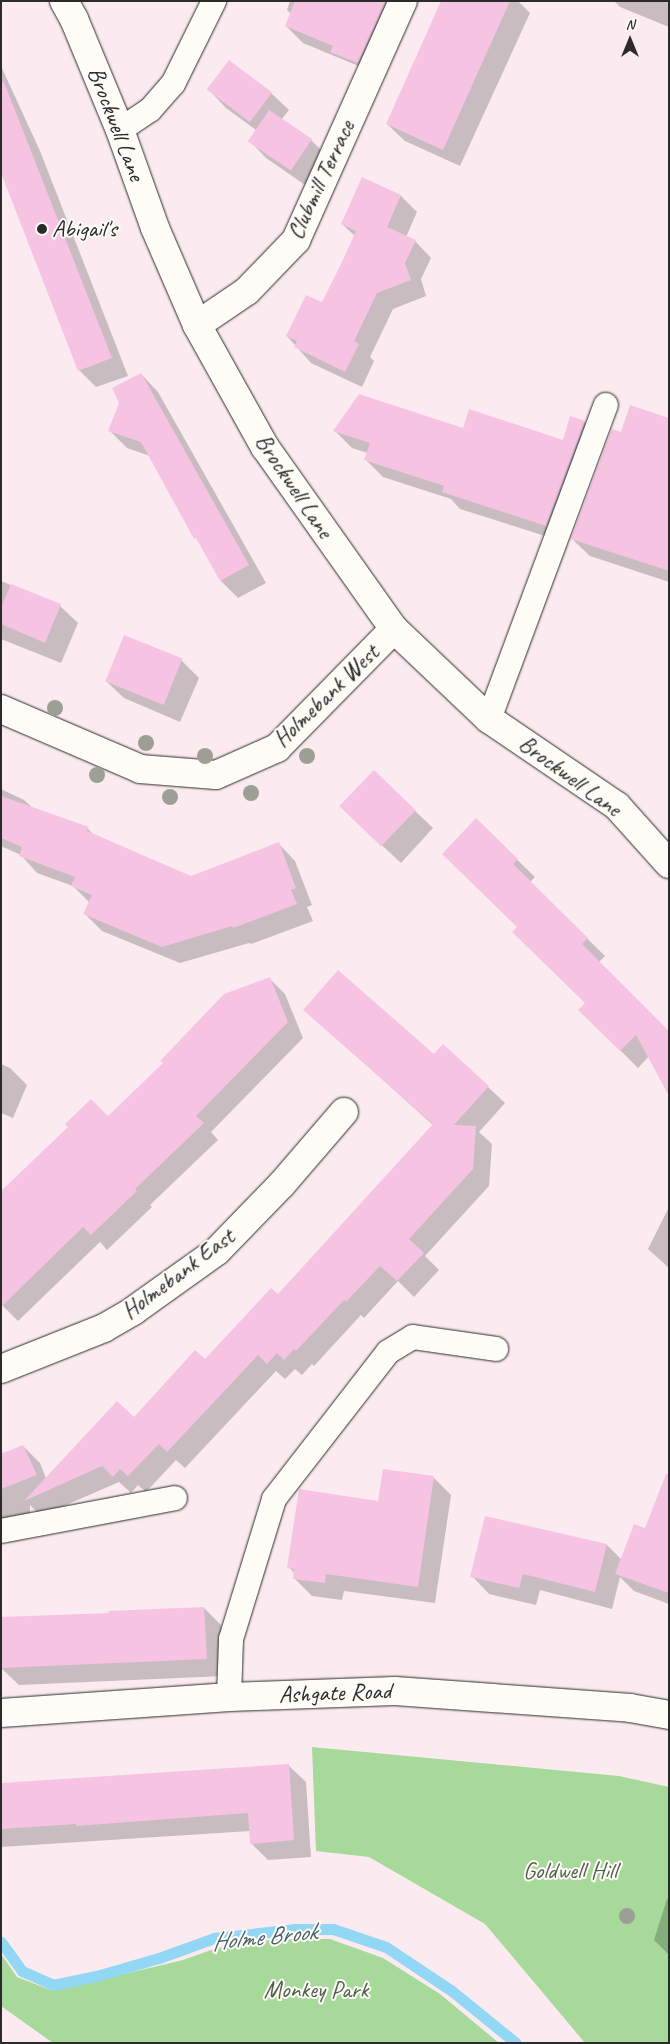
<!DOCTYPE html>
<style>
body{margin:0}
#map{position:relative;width:670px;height:2044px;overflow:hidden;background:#fbebf1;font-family:Caveat,sans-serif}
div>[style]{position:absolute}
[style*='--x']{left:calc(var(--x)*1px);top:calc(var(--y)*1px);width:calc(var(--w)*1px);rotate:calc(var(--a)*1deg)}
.green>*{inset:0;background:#a7d99a}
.shadow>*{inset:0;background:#0003}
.stream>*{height:11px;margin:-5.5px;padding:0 5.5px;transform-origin:5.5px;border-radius:5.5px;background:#92d7f4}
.building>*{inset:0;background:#f6c3e2;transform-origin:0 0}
.roads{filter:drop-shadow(0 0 1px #2b2b2b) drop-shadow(0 0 1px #2b2b2b)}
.lane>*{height:24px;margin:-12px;padding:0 12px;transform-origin:12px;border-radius:12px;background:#fdfcf7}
.street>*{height:28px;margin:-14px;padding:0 14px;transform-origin:14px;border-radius:14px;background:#fdfcf7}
.secondary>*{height:28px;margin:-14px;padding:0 14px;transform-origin:14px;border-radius:14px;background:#fdfcf7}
.trees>*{width:16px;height:16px;margin:-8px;border-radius:50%;background:#9d9e96}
.dots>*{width:14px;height:14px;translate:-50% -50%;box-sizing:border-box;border:2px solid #fdfcf7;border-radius:50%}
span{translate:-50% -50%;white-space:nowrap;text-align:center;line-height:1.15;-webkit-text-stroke:4px #fdfcf7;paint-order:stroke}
.street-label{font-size:24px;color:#2b2b2b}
.poi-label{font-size:24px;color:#2b2b2b}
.left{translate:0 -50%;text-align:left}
.park-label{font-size:24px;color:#505f4c}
.water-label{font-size:25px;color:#4a5f67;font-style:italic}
.frame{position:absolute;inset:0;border:2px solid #2b2b2b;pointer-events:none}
.north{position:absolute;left:605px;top:15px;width:50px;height:50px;-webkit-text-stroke:4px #fdfcf7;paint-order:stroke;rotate:0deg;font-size:14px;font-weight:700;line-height:20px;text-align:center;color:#2b2b2b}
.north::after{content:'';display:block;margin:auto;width:18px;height:22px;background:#2b2b2b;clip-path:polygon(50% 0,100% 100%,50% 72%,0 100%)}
</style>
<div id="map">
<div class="green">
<i style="clip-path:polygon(312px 1747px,619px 1776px,669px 1787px,669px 2043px,585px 2043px,485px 1924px,369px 1857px,316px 1851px)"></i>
<i style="clip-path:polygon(277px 1939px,330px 1939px,383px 1958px,440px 1994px,499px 2043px,53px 2043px,1px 2006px,1px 1954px,17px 1977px,53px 1991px,183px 1960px,217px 1948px)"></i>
</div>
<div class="shadow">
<i style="clip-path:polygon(290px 1px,398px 1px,373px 72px,303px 43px,286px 26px,291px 14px,287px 10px)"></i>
<i style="clip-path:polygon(442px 1px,518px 1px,530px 13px,460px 166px,405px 141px,387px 124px)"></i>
<i style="clip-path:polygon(614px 1px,669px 1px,669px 27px,620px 7px)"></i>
<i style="clip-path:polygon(1px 66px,40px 151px,128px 376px,96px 387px,79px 370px,1px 169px)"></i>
<i style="clip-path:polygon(209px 90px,271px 93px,289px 110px,281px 120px,311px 140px,329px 158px,308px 187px,266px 158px,249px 140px,256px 130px,226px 108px)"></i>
<i style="clip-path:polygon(362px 179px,401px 196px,417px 212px,406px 237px,415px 241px,431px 258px,421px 279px,426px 296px,393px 309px,370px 357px,374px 361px,362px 387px,311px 363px,287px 336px,323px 304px,355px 236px,342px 224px)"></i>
<i style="clip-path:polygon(141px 374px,158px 392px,266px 583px,238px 598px,221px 581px,150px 456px,127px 448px,110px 431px)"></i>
<i style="clip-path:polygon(571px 418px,585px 422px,602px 439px,564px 542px,460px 509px,451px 499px,383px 477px,366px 460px,368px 453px,352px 448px,335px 431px,564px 441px)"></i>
<i style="clip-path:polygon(669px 419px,669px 582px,590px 556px,572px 539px,622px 433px)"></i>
<i style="clip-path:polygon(1px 581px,60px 606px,78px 623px,61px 663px,1px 639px)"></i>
<i style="clip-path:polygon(181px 660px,199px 678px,180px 722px,124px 698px,106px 681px)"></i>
<i style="clip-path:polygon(374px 772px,433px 828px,401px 863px,359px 824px)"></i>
<i style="clip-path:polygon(1px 789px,24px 800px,33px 808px,88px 829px,95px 836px,191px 877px,279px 844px,295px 861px,312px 905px,307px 907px,313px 921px,251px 944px,249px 943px,180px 963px,102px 931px,85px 914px,90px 903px,73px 886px,37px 873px,21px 855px,1px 846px)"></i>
<i style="clip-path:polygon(476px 820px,535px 877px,530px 882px,605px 956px,598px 963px,649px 1056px,638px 1068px,580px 1010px,586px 1003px,519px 928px)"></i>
<i style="clip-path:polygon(269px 978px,285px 994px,303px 1038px,211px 1132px,218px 1140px,150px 1205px,152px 1207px,107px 1250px,100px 1242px,18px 1321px,1px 1304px,108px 1118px)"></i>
<i style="clip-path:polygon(305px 1010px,434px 1055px,443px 1046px,488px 1087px,505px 1103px,479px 1132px,492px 1144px,489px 1186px,425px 1256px,439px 1270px,414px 1297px,398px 1281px,364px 1318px,361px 1315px,314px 1366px,312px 1364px,302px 1375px,295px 1369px,285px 1379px,276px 1371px,185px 1468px,176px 1460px,146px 1492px,138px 1485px,131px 1493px,119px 1482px,41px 1516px,30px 1505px,30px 1521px,1px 1522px,1px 1454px,23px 1446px,40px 1463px,46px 1478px,134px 1418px,205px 1361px,278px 1295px,433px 1125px)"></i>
<i style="clip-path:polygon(1px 1064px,10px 1068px,27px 1085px,13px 1118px,1px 1113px)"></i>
<i style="clip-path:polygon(669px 1207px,669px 1268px,648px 1249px)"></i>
<i style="clip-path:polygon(434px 1478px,451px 1495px,435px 1603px,344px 1591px,342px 1600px,312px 1596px,294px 1578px,295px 1574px,289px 1567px,379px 1502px)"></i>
<i style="clip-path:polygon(669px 1499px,669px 1604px,634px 1591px,620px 1577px,612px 1609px,540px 1590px,536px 1605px,489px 1594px,472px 1576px,607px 1545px,622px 1560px)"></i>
<i style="clip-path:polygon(204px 1608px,221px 1625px,224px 1676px,19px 1685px,1px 1668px)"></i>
<i style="clip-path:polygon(288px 1765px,306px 1782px,311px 1857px,268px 1860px,251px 1843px,250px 1831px,1px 1847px,1px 1784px)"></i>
<i style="clip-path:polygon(667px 1899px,669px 1899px,669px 1955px,654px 1940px)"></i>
</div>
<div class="stream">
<i style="--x:1;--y:1942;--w:36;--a:54"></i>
<i style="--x:22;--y:1971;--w:34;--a:24"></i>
<i style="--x:53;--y:1985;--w:48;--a:-12"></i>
<i style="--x:100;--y:1975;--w:61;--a:-16.1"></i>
<i style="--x:159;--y:1958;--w:59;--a:-20"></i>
<i style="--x:214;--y:1938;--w:82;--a:-6.3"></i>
<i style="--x:296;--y:1929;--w:37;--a:0"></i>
<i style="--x:333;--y:1929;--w:56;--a:18.8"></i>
<i style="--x:386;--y:1947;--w:79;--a:33.7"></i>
<i style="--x:452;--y:1991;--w:82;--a:39.1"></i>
</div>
<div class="building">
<i style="clip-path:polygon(295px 1px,386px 1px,358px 63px,330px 52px,333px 46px,285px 26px)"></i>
<i style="clip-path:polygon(441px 1px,510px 1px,443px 150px,386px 124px)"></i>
<i style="left:229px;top:60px;width:54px;height:37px;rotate:37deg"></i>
<i style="clip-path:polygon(1px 82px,4px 82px,112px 358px,78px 371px,1px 173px)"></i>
<i style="left:269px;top:110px;width:52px;height:38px;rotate:34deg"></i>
<i style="clip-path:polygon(362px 177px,401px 195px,387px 227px,416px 240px,405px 263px,411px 280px,377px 293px,354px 341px,359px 344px,345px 372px,294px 347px,297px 341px,286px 336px,306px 295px,322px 302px,342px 262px,356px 231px,341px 224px)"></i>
<i style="clip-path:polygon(141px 373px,249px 565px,220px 581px,196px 538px,194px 539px,141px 442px,108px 431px,119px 403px,112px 388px)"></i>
<i style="clip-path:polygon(359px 394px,463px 428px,469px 409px,563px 440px,570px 416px,585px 421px,546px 526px,442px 492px,444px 486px,364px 460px,370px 443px,333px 431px)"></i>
<i style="clip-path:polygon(630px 405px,669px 418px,669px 571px,571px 539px,612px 429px,621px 432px)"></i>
<i style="clip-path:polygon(11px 584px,61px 604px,45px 643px,1px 624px,1px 607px)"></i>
<i style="left:124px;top:635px;width:63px;height:50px;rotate:22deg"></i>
<i style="left:374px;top:770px;width:58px;height:50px;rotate:44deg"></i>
<i style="clip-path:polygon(1px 796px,89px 827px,87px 831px,191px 876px,279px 842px,296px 888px,291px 890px,297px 904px,233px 928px,232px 926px,162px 947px,83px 914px,92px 895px,71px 886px,75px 877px,19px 856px,22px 847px,1px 838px)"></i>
<i style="clip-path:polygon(476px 818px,518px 859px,513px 864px,588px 938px,582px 944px,669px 1031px,669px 1096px,636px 1035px,620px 1051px,578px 1010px,585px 1003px,512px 932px,517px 927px,442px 854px)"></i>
<i style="clip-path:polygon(338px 970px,434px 1054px,443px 1044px,489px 1086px,454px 1125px,476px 1126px,473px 1169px,409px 1239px,424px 1253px,397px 1281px,380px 1266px,346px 1302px,344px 1300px,296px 1351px,294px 1349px,284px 1360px,277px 1353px,267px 1364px,258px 1355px,167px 1452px,159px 1444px,128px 1476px,120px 1469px,113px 1477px,102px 1466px,24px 1501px,117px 1401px,134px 1417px,195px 1350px,205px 1359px,271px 1288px,278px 1294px,433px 1124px,303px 1010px)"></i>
<i style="clip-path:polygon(270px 977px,288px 1022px,196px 1116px,204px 1123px,135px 1189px,137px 1191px,91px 1235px,83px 1227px,1px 1307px,1px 1191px,68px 1127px,65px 1124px,91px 1099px,108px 1116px,163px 1063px,160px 1061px,224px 994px)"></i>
<i style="clip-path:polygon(23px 1445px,37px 1475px,1px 1489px,1px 1454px)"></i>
<i style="clip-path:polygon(383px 1469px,434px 1476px,418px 1587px,326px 1574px,325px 1583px,293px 1579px,294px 1569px,287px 1568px,299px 1489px,378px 1501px)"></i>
<i style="clip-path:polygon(666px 1474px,669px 1474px,669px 1593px,615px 1574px,634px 1524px,645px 1528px)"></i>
<i style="clip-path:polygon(485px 1516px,607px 1544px,595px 1592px,523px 1574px,519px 1588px,470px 1577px)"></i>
<i style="clip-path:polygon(204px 1607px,207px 1659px,1px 1668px,1px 1617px,109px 1613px,108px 1611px)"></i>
<i style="clip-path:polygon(289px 1764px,294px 1840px,250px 1844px,248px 1813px,76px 1826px,76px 1824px,1px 1829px,1px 1783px)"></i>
</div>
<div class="roads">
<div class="lane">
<i style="--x:120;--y:130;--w:36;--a:-34"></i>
<i style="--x:150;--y:110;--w:35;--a:-49"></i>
<i style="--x:173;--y:84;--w:93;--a:-63.7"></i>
<i style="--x:489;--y:719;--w:335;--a:-69.6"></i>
<i style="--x:1;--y:1531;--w:177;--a:-10.7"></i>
<i style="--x:229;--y:1697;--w:58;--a:-88"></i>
<i style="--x:231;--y:1639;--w:146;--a:-72.9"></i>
<i style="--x:274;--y:1499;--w:186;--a:-52.2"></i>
<i style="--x:388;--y:1352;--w:29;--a:-31"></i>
<i style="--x:413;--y:1337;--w:84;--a:8.2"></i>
</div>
<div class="street">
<i style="--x:197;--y:325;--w:60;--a:-34.2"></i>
<i style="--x:247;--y:291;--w:71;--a:-46.1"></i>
<i style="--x:296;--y:240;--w:262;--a:-65.9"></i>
<i style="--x:1;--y:709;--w:151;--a:23.3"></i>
<i style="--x:140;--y:769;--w:76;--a:4.5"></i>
<i style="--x:216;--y:775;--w:67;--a:-23.9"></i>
<i style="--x:277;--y:748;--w:167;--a:-45.5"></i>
<i style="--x:1;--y:1369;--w:111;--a:-21.7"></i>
<i style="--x:104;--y:1328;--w:34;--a:-30"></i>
<i style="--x:133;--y:1311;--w:103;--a:-35.5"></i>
<i style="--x:217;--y:1251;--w:93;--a:-45.9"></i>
<i style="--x:282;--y:1184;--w:95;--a:-49.3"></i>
</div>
<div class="secondary">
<i style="--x:64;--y:1;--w:21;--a:61"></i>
<i style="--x:74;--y:19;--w:120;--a:67.5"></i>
<i style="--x:120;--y:130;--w:104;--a:70.3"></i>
<i style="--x:155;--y:228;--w:106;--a:66.6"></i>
<i style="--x:197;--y:325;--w:140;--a:60.9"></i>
<i style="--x:265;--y:447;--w:223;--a:54.7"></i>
<i style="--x:394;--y:629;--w:131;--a:43.5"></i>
<i style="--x:489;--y:719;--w:155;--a:34.2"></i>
<i style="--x:617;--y:806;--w:78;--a:48.1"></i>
<i style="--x:1;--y:1713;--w:229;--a:-4"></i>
<i style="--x:229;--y:1697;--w:166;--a:-2.1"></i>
<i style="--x:395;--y:1691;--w:236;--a:4.1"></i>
<i style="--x:630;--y:1708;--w:40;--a:10"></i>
</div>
</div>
<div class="trees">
<i style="left:55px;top:708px"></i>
<i style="left:146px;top:743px"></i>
<i style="left:205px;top:756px"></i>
<i style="left:307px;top:756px"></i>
<i style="left:97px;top:775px"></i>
<i style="left:251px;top:793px"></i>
<i style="left:170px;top:797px"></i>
<i style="left:627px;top:1916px"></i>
</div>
<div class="dots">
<i style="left:42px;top:229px;background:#2b2b2b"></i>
</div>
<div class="street-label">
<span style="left:116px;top:124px;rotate:69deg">Brockwell Lane</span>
<span style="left:321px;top:180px;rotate:-65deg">Clubmill Terrace</span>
<span style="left:294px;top:486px;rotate:56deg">Brockwell Lane</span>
<span style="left:326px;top:696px;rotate:-44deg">Holmebank West</span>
<span style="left:570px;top:776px;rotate:36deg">Brockwell Lane</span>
<span style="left:178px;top:1274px;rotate:-37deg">Holmebank East</span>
<span style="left:335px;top:1693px;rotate:-2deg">Ashgate Road</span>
</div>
<div class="poi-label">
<span class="left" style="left:52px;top:229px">Abigail's</span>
</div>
<div class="park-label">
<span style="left:570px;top:1871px">Goldwell Hill</span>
<span style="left:316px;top:1990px">Monkey Park</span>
</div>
<div class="water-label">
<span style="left:264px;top:1937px;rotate:-6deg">Holme Brook</span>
</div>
<div class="frame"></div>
<div class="north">N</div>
</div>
